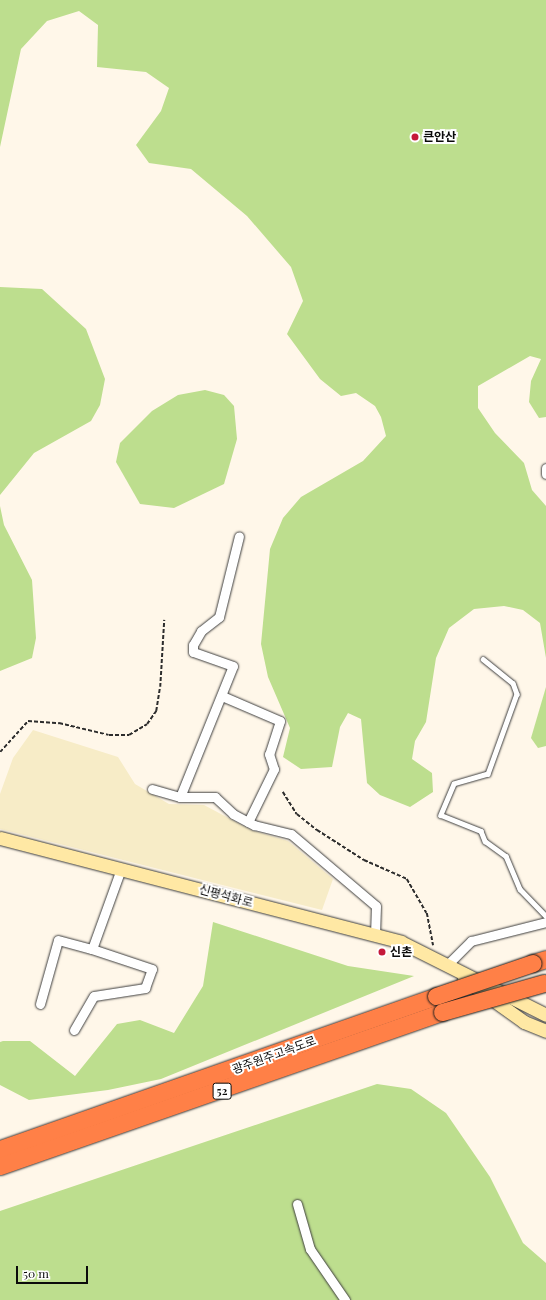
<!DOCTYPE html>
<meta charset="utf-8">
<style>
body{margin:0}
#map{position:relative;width:546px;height:1300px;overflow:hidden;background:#fff7e9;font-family:"Playfair Display","Noto Sans KR",serif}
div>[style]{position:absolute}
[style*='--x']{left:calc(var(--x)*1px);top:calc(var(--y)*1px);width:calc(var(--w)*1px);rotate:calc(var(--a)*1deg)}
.farmland>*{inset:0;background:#f7ecc7}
.forest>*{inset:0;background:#bdde8e}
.path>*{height:1.5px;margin-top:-0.75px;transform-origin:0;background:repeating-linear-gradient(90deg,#2d2d2d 0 4px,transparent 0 6px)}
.roads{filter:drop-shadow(0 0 1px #3e3e3e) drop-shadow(0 0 1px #3e3e3e)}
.service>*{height:4.5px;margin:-2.25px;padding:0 2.25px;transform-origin:2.25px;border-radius:2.25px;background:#fff}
.minor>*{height:9px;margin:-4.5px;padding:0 4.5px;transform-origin:4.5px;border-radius:4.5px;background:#fff}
.secondary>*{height:13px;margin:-6.5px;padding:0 6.5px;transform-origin:6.5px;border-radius:6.5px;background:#ffe8a4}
.motorway>*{height:17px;margin:-8.5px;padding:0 8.5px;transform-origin:8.5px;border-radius:8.5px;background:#ff8047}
.bridges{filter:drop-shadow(0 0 1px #1c1c1c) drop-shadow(0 0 1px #1c1c1c)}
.motorway-bridge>*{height:17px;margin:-8.5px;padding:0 8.5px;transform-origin:8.5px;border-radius:8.5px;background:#ff8047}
.dots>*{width:11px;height:11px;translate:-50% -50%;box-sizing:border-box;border:2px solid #fff;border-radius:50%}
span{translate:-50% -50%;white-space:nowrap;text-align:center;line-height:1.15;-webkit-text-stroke:4px #fff;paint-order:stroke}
.shield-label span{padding:1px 3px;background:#fff;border:1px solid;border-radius:3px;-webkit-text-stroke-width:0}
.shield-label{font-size:11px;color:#0b0b0b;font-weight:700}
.poi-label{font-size:12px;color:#0b0b0b;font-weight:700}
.left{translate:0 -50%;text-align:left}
.street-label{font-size:12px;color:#0b0b0b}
.scale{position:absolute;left:16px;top:1266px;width:72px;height:18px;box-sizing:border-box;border:2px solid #0b0b0b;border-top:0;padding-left:5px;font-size:12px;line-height:14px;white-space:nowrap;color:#0b0b0b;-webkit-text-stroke:3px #fff;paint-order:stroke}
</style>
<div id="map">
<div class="farmland">
<i style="clip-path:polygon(33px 730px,118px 757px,135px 784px,169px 804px,204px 805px,251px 830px,288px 841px,333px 879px,322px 910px,0 829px,0 794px,13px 758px)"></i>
</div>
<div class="forest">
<i style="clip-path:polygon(0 0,546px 0,546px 417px,539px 418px,529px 402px,531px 381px,541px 359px,530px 356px,478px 386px,478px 408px,495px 433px,524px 463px,532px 490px,546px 506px,546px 658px,540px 623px,523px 610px,504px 606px,474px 609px,449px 628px,436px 658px,426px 722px,415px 741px,412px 759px,432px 773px,433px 792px,410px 807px,380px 795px,367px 783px,361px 719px,348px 713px,340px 727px,332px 767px,301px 769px,283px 757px,290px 728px,268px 677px,261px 644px,270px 549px,283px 518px,301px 497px,363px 461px,386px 436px,381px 417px,375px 406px,356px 393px,341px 396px,320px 379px,287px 334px,303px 301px,291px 267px,247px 216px,191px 169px,149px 163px,136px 145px,161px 111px,169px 88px,146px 72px,97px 67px,98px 25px,79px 11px,47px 21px,21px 49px,0 147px)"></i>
<i style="clip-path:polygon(0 287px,42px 289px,86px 329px,105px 379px,100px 405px,91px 421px,34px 453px,0 495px)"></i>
<i style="clip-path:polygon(205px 390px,224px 395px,234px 406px,237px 439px,224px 484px,174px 508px,140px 504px,116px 462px,120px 443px,152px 411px,178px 395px)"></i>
<i style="clip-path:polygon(0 506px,4px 525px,32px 580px,36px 638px,32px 658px,0 671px)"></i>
<i style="clip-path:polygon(546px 687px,546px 746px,538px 748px,531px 738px)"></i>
<i style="clip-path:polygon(213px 922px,348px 966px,414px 976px,161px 1079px,108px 1090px,29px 1100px,0 1085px,0 1042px,3px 1041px,30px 1041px,75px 1076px,117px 1024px,140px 1020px,174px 1033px,203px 986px)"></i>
<i style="clip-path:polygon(377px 1084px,411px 1089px,446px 1113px,490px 1177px,523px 1243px,546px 1263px,546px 1300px,0 1300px,0 1211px)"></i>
</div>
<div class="path">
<i style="--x:0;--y:752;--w:42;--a:-47.9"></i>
<i style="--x:28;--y:721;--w:31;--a:4"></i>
<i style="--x:59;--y:723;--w:51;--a:13.5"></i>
<i style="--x:109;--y:735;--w:20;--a:0"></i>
<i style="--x:129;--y:735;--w:21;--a:-31"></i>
<i style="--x:147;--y:724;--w:16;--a:-55"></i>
<i style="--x:156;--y:711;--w:24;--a:-81"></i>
<i style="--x:160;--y:687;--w:67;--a:-86.6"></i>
<i style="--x:283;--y:792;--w:26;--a:58"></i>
<i style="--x:297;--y:814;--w:26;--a:39"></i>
<i style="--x:317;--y:830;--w:56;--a:32.6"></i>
<i style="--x:364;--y:860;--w:47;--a:23.8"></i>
<i style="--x:407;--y:879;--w:39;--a:60"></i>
<i style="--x:427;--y:913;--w:33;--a:79"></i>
</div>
<div class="roads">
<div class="service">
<i style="--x:483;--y:659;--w:38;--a:39"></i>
<i style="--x:513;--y:683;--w:12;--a:70"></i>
<i style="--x:517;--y:694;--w:85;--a:109.9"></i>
<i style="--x:488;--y:774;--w:35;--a:164"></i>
<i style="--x:454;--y:784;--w:34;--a:113"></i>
<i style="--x:441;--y:815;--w:43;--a:21.8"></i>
<i style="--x:481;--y:831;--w:11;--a:68"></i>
<i style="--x:485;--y:841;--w:26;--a:36"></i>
<i style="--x:506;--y:856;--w:36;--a:67"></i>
<i style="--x:520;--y:889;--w:37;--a:46"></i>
</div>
<div class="minor">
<i style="--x:546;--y:468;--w:6;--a:90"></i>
<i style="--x:222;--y:696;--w:63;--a:23.3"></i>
<i style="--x:280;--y:721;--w:35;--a:108"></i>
<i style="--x:269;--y:754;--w:16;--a:72"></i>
<i style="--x:274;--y:769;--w:59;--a:116.1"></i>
<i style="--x:152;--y:789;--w:29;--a:16"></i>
<i style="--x:180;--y:797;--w:35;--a:0"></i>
<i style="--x:215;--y:797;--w:25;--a:43"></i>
<i style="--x:233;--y:814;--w:24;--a:28"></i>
<i style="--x:254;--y:825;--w:38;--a:14"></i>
<i style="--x:291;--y:834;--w:111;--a:40.3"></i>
<i style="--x:376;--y:906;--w:29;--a:92"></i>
<i style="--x:180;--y:797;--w:141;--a:-68"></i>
<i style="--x:233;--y:666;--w:42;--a:-160.7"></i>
<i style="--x:193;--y:652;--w:7;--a:-90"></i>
<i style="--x:193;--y:645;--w:16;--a:-60"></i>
<i style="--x:201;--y:631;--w:23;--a:-38"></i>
<i style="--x:219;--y:617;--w:83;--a:-76.1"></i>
<i style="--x:448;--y:964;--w:33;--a:-45"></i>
<i style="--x:471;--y:941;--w:77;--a:-14.2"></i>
<i style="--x:40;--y:1004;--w:66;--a:-74.3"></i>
<i style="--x:58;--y:940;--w:35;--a:15"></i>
<i style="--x:92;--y:949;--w:85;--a:-70.1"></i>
<i style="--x:74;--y:1030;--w:39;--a:-60"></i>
<i style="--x:94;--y:996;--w:52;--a:-8.9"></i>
<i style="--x:145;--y:988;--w:20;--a:-70"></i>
<i style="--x:152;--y:969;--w:63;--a:-161.6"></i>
<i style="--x:297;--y:1204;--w:47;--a:73.9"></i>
<i style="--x:310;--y:1249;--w:62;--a:55.5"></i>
</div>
<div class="secondary">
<i style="--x:0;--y:838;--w:414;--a:14.5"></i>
<i style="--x:401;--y:942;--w:162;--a:26.7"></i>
<i style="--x:464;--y:979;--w:74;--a:35.6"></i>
<i style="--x:524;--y:1022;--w:24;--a:22"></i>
</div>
<div class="motorway">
<i style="--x:533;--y:963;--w:14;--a:-17"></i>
<i style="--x:0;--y:1149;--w:462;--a:-19.3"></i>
<i style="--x:0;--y:1166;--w:468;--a:-19.2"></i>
</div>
</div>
<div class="bridges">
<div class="motorway-bridge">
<i style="--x:436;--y:996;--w:102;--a:-18.8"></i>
<i style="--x:442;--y:1012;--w:106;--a:-15.9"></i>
</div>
</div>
<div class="dots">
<i style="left:415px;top:137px;background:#c5193a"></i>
<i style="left:382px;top:952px;background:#c5193a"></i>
</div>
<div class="shield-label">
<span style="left:222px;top:1091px">52</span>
</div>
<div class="poi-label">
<span class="left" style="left:423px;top:137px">큰안산</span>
<span class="left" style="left:390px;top:952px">신촌</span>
</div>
<div class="street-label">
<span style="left:226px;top:896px;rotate:15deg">신평석화로</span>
<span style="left:274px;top:1055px;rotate:-20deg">광주원주고속도로</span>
</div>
<div class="scale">50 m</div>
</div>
